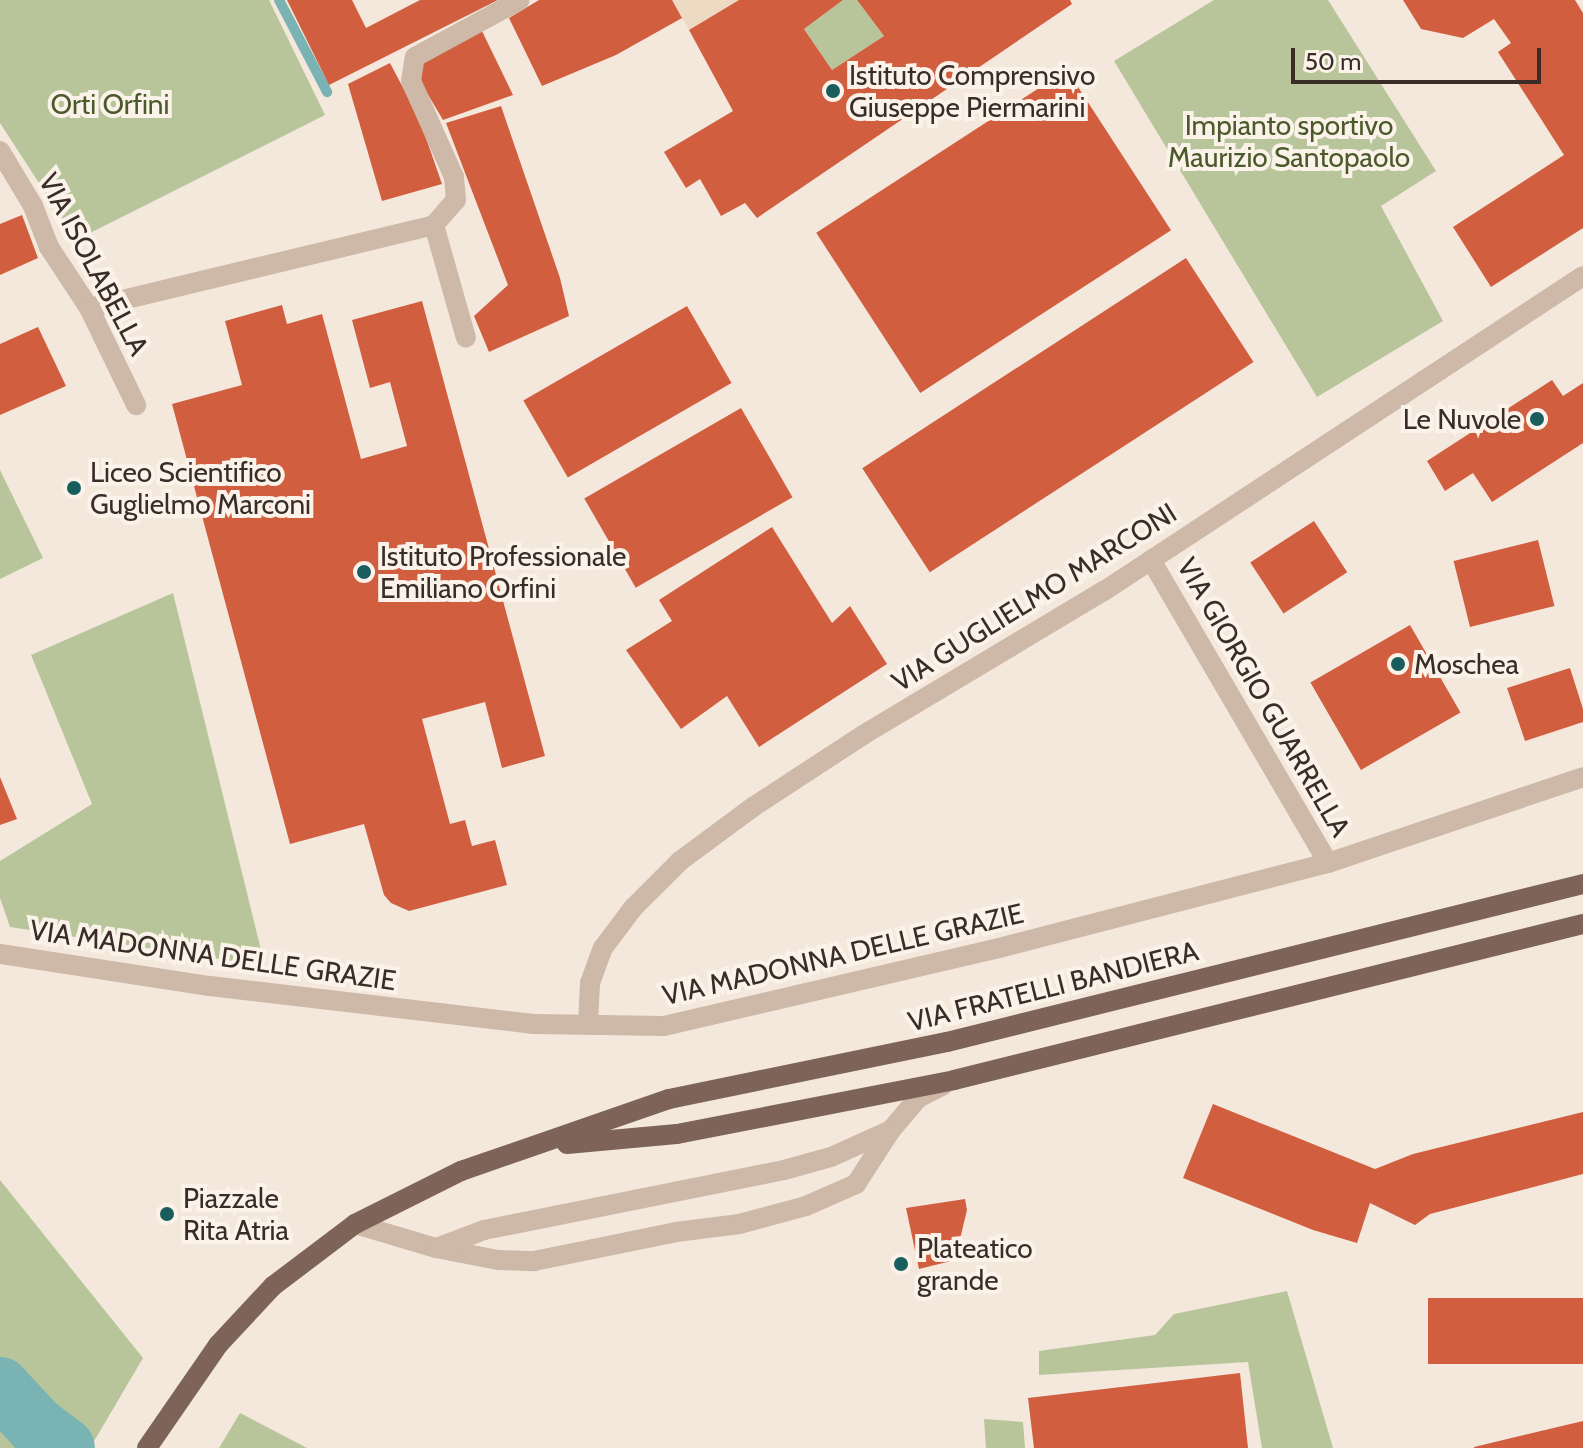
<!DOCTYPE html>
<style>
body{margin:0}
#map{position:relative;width:1583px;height:1448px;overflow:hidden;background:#f4e8dd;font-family:Cabin,sans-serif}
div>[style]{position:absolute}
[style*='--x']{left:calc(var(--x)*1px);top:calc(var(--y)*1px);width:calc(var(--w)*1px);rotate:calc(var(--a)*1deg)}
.green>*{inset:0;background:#b8c59b}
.plaza>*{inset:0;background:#eed9c2}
.stream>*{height:10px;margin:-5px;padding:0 5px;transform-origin:5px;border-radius:5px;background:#79b3b4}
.river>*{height:60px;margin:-30px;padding:0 30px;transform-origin:30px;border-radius:30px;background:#79b3b4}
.building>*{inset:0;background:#d05e3f;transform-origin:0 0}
.minor>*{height:20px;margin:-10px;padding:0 10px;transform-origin:10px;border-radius:10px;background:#ceb8a7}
.major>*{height:20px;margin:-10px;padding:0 10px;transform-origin:10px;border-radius:10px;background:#7d6358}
.dots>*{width:22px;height:22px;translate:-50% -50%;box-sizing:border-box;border:4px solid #fbf3ea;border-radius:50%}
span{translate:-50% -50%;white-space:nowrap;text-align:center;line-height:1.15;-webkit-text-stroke:8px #fbf3ea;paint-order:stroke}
.poi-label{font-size:28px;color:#3a2d28}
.left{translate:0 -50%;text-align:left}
.right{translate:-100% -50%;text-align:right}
.park-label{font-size:28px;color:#4a5a2a}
.street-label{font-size:28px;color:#3a2d28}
.scale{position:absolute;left:1291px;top:48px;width:250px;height:36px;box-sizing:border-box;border:4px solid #3a2d28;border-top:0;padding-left:10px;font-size:24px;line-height:28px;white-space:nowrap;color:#3a2d28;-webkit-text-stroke:6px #fbf3ea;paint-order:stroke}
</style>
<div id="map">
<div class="green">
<i style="clip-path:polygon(0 0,269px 0,325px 115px,76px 240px,0 123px)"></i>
<i style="clip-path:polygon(843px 0,857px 0,884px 36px,832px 70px,804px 29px)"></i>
<i style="clip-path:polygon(1214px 0,1328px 0,1436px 171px,1381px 206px,1443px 321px,1317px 397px,1114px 61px)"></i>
<i style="clip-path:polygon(0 470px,43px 558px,0 579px)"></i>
<i style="clip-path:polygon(173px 593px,265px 966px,10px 927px,0 898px,0 861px,92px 804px,31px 655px)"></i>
<i style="clip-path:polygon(0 1180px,143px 1358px,90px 1448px,0 1448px)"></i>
<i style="clip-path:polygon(1287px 1291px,1333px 1448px,1262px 1448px,1248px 1362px,1039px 1375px,1039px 1351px,1155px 1335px,1174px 1314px)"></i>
<i style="clip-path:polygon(240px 1413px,307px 1448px,219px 1448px)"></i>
<i style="clip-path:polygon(984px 1419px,1023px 1422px,1025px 1448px,986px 1448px)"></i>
</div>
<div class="plaza">
<i style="clip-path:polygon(672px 0,739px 0,689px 30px)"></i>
</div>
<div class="stream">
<i style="--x:279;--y:0;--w:104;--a:62.4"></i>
</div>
<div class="river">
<i style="--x:0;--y:1387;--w:53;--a:47.3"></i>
<i style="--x:36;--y:1426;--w:36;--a:37"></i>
</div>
<div class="building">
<i style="clip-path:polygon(287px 0,352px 0,366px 28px,420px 0,498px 0,329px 85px)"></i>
<i style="clip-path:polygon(539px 0,672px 0,682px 18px,616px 55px,542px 86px,509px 18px)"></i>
<i style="clip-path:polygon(739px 0,843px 0,804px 29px,832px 70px,884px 36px,857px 0,1070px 0,1072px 4px,757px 218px,745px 203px,721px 216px,700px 179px,686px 188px,664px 152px,733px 111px,689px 30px)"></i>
<i style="clip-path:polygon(1403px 0,1575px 0,1583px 13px,1583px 228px,1491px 287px,1453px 227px,1564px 155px,1498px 52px,1511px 43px,1494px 19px,1463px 38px,1421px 29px)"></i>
<i style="clip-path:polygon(481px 29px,513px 95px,443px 120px,417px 76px,419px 59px)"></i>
<i style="clip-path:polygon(390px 63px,419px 118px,442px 184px,382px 201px,348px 84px)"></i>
<i style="left:1067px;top:70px;width:191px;height:299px;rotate:57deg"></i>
<i style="clip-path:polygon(501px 106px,560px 278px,569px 316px,489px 352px,474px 316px,508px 285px,446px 123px)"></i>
<i style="clip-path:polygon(22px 215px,38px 258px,0 275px,0 224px)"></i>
<i style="left:1186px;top:258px;width:124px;height:386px;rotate:57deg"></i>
<i style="clip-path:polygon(422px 301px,545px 756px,502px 768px,485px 702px,422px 719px,450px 824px,465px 820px,472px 846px,495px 840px,507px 885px,409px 911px,391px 903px,384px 895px,364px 824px,290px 844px,172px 404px,242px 385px,225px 321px,282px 305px,287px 324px,322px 314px,361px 459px,407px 446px,390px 382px,370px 388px,352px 320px)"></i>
<i style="left:687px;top:306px;width:89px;height:189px;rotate:60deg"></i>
<i style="clip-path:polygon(38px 327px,66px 386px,0 415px,0 344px)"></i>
<i style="clip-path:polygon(1552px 380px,1563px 396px,1583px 383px,1583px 443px,1492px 502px,1473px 473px,1445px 491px,1427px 461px)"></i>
<i style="left:741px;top:408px;width:103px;height:181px;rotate:60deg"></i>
<i style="left:1314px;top:521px;width:61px;height:76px;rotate:57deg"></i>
<i style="clip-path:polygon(772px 527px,832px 623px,850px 606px,887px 664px,759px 747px,727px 696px,681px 729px,626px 650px,672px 621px,659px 600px)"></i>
<i style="left:1538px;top:540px;width:68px;height:87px;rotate:76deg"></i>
<i style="left:1410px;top:625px;width:101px;height:115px;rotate:60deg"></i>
<i style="clip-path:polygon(1570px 668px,1583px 709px,1583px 722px,1525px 741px,1507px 688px)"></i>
<i style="clip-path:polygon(0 777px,17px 819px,0 825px)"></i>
<i style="clip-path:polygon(1213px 1104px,1375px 1169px,1413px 1154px,1583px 1112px,1583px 1174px,1430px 1214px,1415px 1225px,1370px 1203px,1357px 1243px,1313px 1230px,1183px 1178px)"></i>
<i style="clip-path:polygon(965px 1199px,967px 1210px,955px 1260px,919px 1269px,906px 1208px)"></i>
<i style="left:1583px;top:1298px;width:66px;height:155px;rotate:90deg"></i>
<i style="clip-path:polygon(1240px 1373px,1248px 1448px,1034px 1448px,1028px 1398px)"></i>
<i style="clip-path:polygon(1583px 1421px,1583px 1448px,1474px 1448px,1474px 1447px)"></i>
</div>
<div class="minor">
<i style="--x:0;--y:151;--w:64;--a:59"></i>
<i style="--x:33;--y:206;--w:44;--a:68.7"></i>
<i style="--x:49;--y:247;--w:73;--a:56.7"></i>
<i style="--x:89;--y:308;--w:108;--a:64.1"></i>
<i style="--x:434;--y:225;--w:33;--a:-49"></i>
<i style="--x:456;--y:200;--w:23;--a:-95"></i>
<i style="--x:454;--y:177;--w:105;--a:-114.1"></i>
<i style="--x:411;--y:81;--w:24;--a:-81"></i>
<i style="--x:415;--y:57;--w:119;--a:-28.5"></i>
<i style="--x:434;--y:225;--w:117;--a:74.2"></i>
<i style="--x:89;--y:308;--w:355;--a:-13.5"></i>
<i style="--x:1151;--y:560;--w:351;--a:59.7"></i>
<i style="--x:0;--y:954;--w:212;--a:8.7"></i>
<i style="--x:210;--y:986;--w:326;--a:6.7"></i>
<i style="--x:534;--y:1024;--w:130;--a:0.9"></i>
<i style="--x:664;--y:1026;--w:344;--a:-13.1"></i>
<i style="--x:999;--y:948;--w:340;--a:-14.5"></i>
<i style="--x:1328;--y:863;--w:269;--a:-18.6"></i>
<i style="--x:588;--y:1024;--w:41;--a:-87.2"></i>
<i style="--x:590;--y:983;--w:37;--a:-70"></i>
<i style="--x:603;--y:948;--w:50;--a:-53.1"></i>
<i style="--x:633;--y:908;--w:66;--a:-45"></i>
<i style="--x:680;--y:861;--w:91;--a:-36.5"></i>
<i style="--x:753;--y:807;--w:131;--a:-33.2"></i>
<i style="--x:863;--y:735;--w:281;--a:-30.9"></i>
<i style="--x:1104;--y:591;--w:573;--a:-33.33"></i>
<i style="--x:355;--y:1224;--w:84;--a:16.5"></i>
<i style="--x:436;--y:1248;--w:63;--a:11"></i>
<i style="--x:498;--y:1260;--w:36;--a:2"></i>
<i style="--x:534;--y:1261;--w:145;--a:-11.5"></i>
<i style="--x:676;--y:1232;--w:64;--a:-7.2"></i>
<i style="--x:739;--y:1224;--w:69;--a:-15"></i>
<i style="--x:806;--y:1206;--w:55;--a:-23.7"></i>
<i style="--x:856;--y:1184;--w:64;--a:-57.1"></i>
<i style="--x:891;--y:1130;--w:42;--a:-49.8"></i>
<i style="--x:918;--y:1098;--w:28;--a:-27"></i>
<i style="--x:436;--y:1248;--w:51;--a:-20.6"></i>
<i style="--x:484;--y:1230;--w:306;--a:-11.3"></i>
<i style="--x:784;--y:1170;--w:49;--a:-15.5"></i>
<i style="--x:831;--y:1157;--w:66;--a:-24.2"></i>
</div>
<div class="major">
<i style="--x:567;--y:1144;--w:110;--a:-5.2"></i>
<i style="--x:677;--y:1134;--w:282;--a:-11"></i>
<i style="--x:954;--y:1080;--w:648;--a:-13.93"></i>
<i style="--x:147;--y:1448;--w:125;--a:-55.4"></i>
<i style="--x:218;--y:1345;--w:81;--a:-47"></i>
<i style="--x:273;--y:1286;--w:103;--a:-37.1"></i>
<i style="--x:355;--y:1224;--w:119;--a:-26.6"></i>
<i style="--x:461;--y:1171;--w:220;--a:-19.1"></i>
<i style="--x:669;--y:1099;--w:284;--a:-11.6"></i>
<i style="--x:947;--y:1042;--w:655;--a:-13.95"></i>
</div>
<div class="dots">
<i style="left:833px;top:91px;background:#1a5d5f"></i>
<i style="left:1537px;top:419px;background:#1a5d5f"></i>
<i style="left:74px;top:488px;background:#1a5d5f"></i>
<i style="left:364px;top:572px;background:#1a5d5f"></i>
<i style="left:1398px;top:664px;background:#1a5d5f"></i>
<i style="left:167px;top:1214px;background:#1a5d5f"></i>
<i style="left:901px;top:1264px;background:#1a5d5f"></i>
</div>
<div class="poi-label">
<span class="left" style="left:849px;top:91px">Istituto Comprensivo<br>Giuseppe Piermarini</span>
<span class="right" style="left:1521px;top:419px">Le Nuvole</span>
<span class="left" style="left:90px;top:488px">Liceo Scientifico<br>Guglielmo Marconi</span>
<span class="left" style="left:380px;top:572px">Istituto Professionale<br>Emiliano Orfini</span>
<span class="left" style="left:1414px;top:664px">Moschea</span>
<span class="left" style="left:183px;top:1214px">Piazzale<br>Rita Atria</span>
<span class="left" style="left:917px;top:1264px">Plateatico<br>grande</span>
</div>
<div class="park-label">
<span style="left:110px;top:104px">Orti Orfini</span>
<span style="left:1289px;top:141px">Impianto sportivo<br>Maurizio Santopaolo</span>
</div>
<div class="street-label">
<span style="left:94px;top:264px;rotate:62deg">VIA ISOLABELLA</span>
<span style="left:1034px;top:597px;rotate:-32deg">VIA GUGLIELMO MARCONI</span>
<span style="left:1264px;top:697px;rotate:60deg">VIA GIORGIO GUARRELLA</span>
<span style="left:843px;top:954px;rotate:-13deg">VIA MADONNA DELLE GRAZIE</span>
<span style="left:213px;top:955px;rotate:8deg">VIA MADONNA DELLE GRAZIE</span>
<span style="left:1053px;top:986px;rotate:-14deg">VIA FRATELLI BANDIERA</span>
</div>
<div class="scale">50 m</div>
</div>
